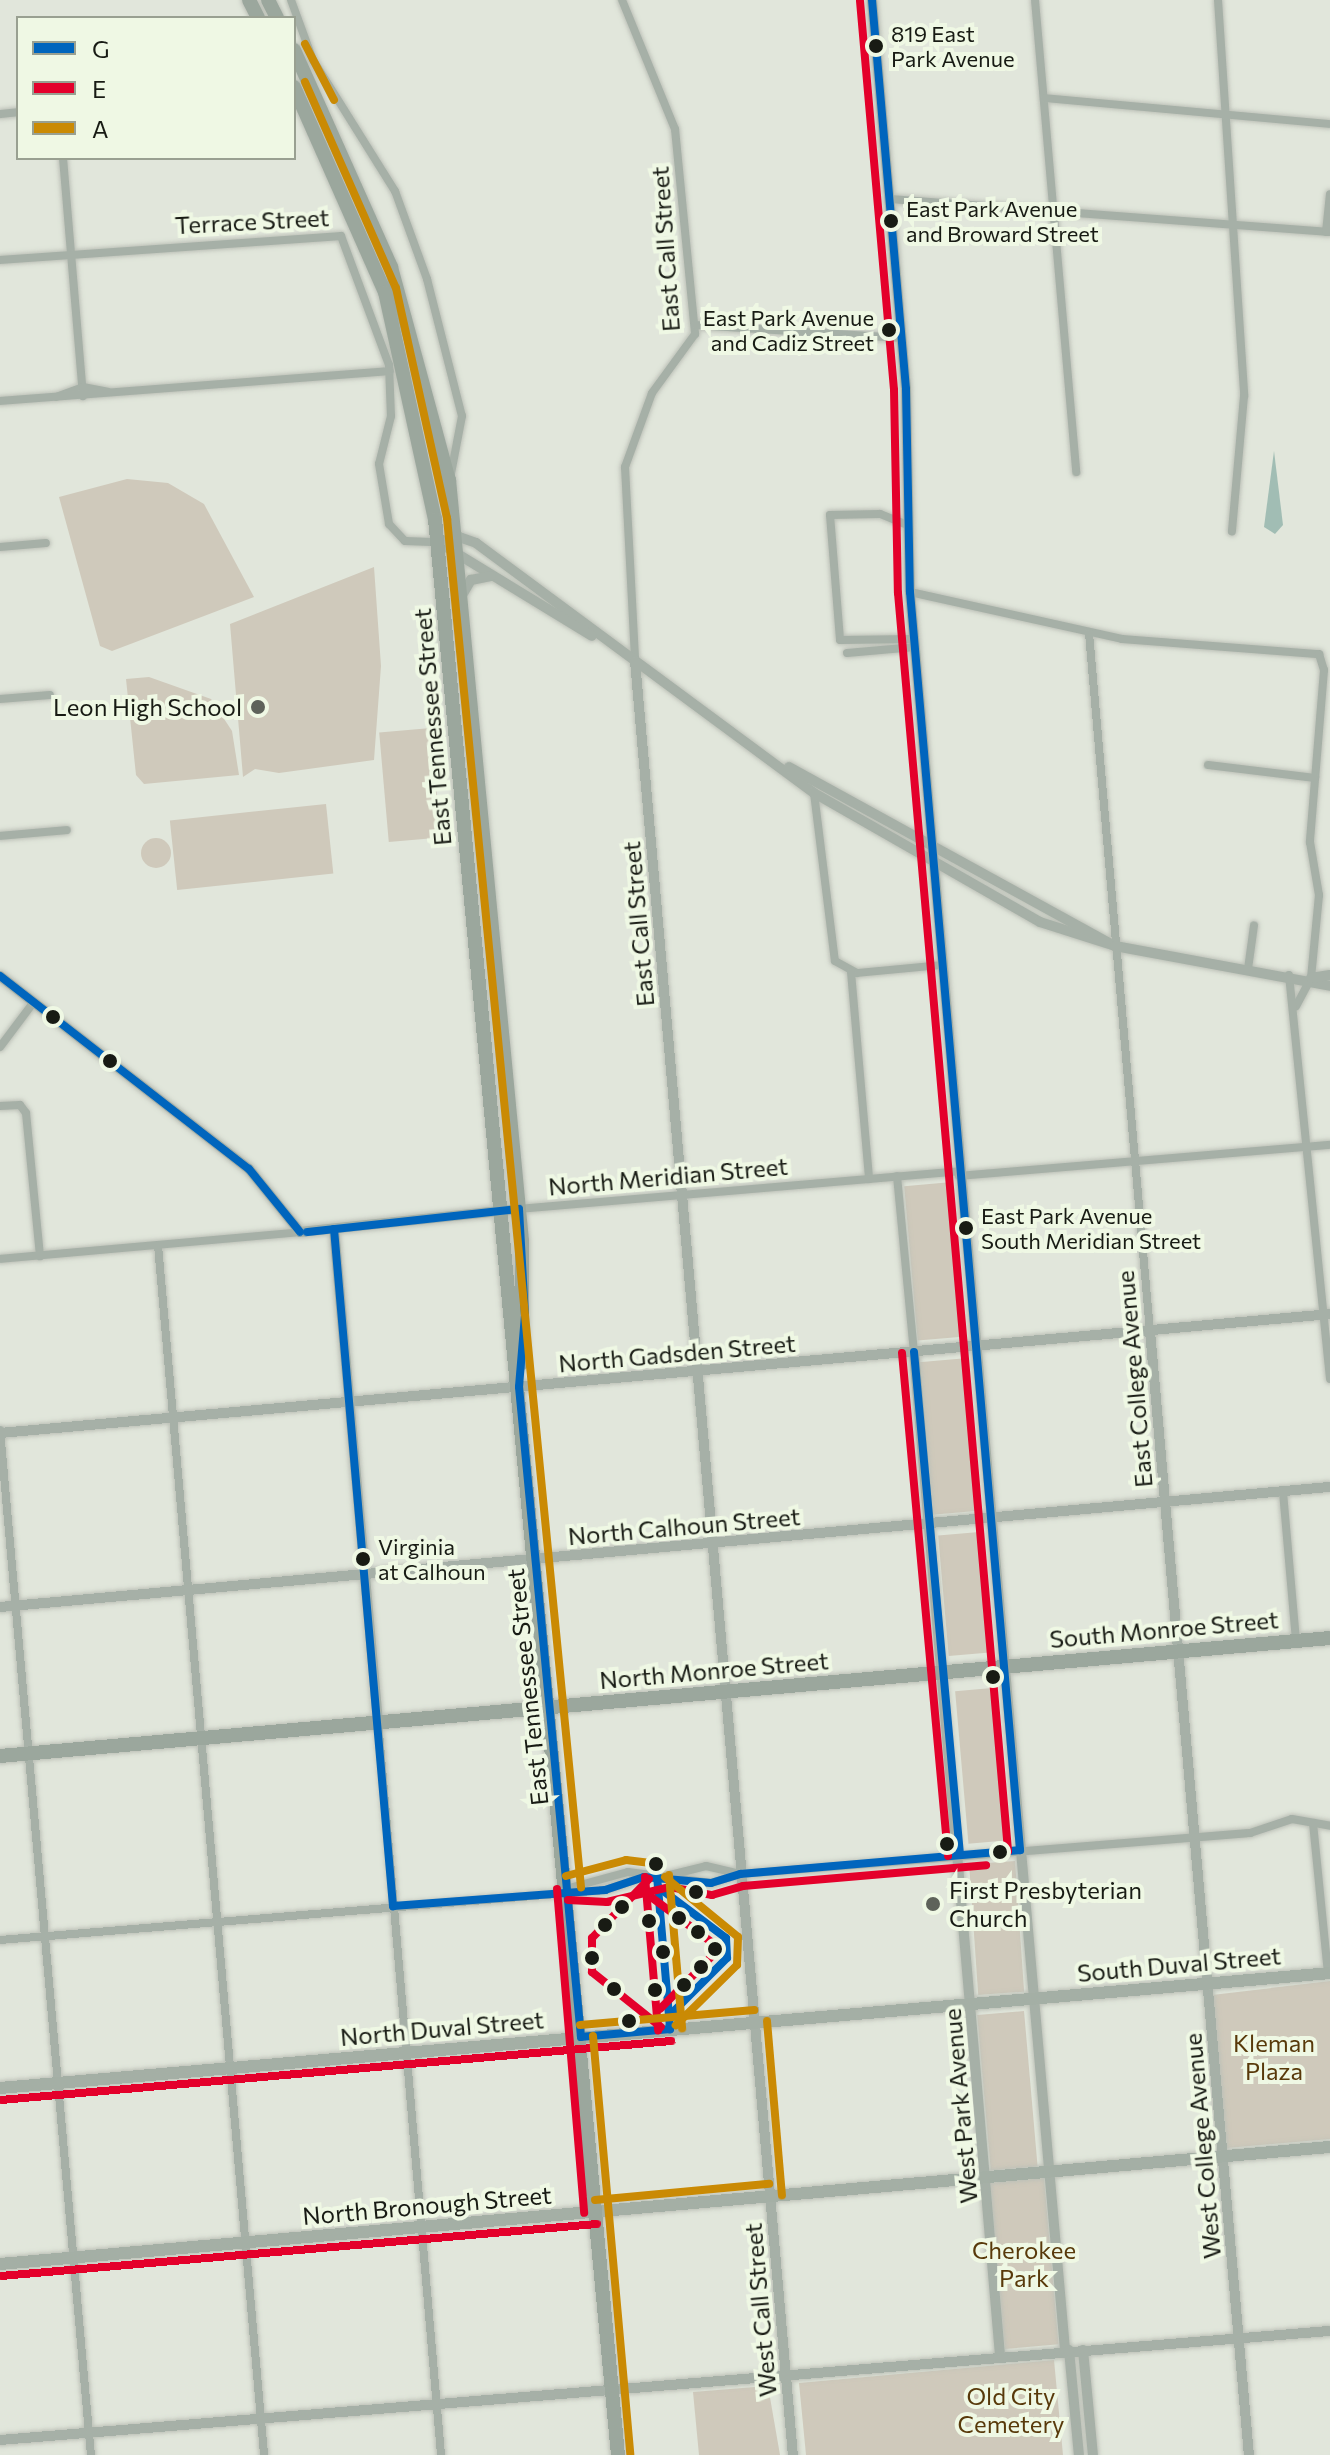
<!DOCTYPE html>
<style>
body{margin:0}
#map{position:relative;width:1330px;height:2455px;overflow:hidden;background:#e1e6db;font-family:Commissioner,sans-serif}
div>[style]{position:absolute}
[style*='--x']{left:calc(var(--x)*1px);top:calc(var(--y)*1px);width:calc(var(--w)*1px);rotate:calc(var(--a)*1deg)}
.green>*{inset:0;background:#cfc9bb;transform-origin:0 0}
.round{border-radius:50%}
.water>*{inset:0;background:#a1bdb4}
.roads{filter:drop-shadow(0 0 2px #bdc1b8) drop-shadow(0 0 2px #bdc1b8)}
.minor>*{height:8px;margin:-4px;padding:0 4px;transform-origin:4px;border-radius:4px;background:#a6b0a7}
.tertiary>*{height:10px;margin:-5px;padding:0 5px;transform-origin:5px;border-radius:5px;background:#a6b0a7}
.secondary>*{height:12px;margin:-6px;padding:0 6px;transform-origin:6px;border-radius:6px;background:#a4afa5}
.primary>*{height:14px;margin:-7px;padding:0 7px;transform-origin:7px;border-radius:7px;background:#9ba79d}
.bus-1>*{height:8px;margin:-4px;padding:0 4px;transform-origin:4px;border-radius:4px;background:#0065bd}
.bus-2>*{height:8px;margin:-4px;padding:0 4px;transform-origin:4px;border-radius:4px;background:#e4002b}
.bus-3>*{height:8px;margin:-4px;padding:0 4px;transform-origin:4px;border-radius:4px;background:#ca8a04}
.dots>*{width:22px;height:22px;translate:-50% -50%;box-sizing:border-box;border:4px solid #eff8e4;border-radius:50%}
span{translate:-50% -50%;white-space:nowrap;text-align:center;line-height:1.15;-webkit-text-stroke:8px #eff8e4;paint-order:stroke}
.bus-label{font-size:22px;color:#181b14}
.left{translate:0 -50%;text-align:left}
.right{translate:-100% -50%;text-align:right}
.street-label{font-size:24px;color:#181b14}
.poi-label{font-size:24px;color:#181b14}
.park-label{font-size:24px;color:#58390a}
.legend{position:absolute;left:16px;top:16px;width:280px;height:144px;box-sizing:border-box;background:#eff8e4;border:2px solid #99a091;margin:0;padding:10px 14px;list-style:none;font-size:24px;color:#181b14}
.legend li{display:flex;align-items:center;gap:16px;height:40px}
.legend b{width:40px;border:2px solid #99a091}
</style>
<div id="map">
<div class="green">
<i style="clip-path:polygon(127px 479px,168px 483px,204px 504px,254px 597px,112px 651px,100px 646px,59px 497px)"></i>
<i style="clip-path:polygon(374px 567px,381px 666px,374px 760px,279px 773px,255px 769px,243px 777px,230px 624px)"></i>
<i style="clip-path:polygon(149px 677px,211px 699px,232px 731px,239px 775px,144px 784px,136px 775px,126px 679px)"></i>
<i style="left:431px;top:728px;width:110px;height:52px;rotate:85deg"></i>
<i style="left:326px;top:804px;width:70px;height:157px;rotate:84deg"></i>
<i class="round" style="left:141px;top:838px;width:30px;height:30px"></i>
<i style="left:952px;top:1182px;width:155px;height:48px;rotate:85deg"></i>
<i style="left:968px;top:1358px;width:153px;height:49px;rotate:85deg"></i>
<i style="left:979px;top:1532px;width:121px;height:41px;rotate:85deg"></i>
<i style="left:992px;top:1688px;width:153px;height:37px;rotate:85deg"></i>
<i style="left:1015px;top:1861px;width:131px;height:46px;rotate:86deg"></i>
<i style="clip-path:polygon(1330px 1981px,1330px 2139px,1227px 2148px,1212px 1995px)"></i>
<i style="left:1024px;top:2011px;width:156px;height:47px;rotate:85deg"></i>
<i style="left:1044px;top:2178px;width:167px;height:54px;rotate:85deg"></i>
<i style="clip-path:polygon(1054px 2360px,1063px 2455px,806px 2455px,799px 2383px)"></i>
<i style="clip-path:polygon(768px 2386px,780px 2455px,699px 2455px,693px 2392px)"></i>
</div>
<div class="water">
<i style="clip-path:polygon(1274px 451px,1283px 525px,1275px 534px,1264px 527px)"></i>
</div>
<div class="roads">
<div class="minor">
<i style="--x:291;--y:0;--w:64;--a:69.9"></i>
<i style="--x:313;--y:60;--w:155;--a:58"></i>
<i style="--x:395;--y:191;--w:94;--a:70"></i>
<i style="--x:427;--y:279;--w:141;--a:75.7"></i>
<i style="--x:462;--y:416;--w:64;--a:100.8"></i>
<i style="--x:622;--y:0;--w:139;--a:67.7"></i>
<i style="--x:675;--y:129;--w:206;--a:84.4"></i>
<i style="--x:695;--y:334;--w:73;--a:126.1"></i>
<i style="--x:652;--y:393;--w:79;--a:110"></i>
<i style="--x:625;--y:467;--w:194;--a:87"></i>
<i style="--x:1035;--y:0;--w:474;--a:85"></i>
<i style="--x:1218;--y:0;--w:397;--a:86.2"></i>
<i style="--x:1244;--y:396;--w:136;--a:95.1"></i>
<i style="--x:1044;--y:98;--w:287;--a:5.2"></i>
<i style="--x:0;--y:114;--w:18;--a:-6"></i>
<i style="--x:63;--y:158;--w:239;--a:85.2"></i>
<i style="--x:890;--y:199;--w:441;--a:4.3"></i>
<i style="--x:1326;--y:232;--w:38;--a:-84"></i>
<i style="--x:0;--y:260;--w:342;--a:-4"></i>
<i style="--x:341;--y:236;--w:138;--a:69.6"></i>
<i style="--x:389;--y:365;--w:51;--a:87.8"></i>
<i style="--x:391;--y:416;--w:49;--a:104"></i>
<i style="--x:379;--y:464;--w:61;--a:80.5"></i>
<i style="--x:389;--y:524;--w:23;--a:47"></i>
<i style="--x:405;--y:541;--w:33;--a:2"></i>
<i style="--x:695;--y:325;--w:207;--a:3.6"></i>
<i style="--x:56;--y:397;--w:29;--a:-20"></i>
<i style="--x:83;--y:387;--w:25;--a:11"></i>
<i style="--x:0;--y:401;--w:391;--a:-4.4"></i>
<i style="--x:905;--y:524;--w:27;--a:-158"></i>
<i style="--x:880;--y:514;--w:50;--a:178.9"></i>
<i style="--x:830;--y:515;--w:125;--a:85.4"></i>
<i style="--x:840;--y:640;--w:74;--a:-0.8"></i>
<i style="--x:0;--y:547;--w:46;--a:-5"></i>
<i style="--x:910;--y:592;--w:217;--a:12.5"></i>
<i style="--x:1122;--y:639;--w:198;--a:4.4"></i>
<i style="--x:1319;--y:654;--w:17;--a:73"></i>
<i style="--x:1324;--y:670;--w:173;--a:94.7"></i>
<i style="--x:1310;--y:842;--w:54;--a:80.4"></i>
<i style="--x:1319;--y:895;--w:83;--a:95.5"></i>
<i style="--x:1311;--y:978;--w:32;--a:118"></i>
<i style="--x:1089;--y:633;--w:701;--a:85.01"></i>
<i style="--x:847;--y:653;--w:68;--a:-5"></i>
<i style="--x:0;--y:699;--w:50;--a:-4.6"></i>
<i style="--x:1208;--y:765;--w:108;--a:6.9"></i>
<i style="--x:814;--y:793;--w:169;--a:82.9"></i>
<i style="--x:835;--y:961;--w:25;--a:29"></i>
<i style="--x:857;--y:973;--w:85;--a:-5.4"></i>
<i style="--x:0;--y:836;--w:67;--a:-5.1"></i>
<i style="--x:1248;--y:969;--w:44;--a:-82.2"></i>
<i style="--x:851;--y:972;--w:208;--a:85"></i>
<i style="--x:1289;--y:975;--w:406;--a:84.2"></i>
<i style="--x:0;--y:1047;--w:55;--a:-53.1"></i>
<i style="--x:0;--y:1106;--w:20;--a:-3"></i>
<i style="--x:20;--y:1105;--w:10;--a:53"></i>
<i style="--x:26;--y:1113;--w:144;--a:84.4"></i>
<i style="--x:897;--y:1176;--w:177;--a:84.5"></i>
<i style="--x:959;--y:1176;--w:372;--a:-4.8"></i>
<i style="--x:519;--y:1209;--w:441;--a:-4.9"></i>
<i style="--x:158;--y:1245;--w:1215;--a:84.99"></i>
<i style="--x:0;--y:1259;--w:301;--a:-5.1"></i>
<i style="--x:0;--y:1430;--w:1029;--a:84.93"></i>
<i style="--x:1283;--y:1492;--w:149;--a:85"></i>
<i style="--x:378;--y:1721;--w:737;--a:85.09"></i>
<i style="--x:1313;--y:1823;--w:152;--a:84.3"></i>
<i style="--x:670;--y:1875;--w:37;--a:-14"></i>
<i style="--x:706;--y:1866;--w:36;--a:13"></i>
<i style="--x:569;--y:1888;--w:61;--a:-15.2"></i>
<i style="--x:628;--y:1872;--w:84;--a:7.5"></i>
<i style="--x:711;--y:1883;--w:31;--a:-17"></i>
<i style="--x:741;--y:1874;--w:511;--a:-4.61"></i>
<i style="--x:1250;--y:1833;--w:44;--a:-18.4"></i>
<i style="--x:1292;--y:1819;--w:39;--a:10"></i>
<i style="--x:0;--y:1940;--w:607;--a:-4.72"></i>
<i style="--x:605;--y:1890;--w:41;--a:-18.4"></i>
</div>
<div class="tertiary">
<i style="--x:872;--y:0;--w:390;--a:85"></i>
<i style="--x:906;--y:389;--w:203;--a:88.9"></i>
<i style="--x:910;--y:592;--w:1764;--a:84.96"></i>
<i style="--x:438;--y:542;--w:22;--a:-13"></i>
<i style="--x:459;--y:537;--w:18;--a:19"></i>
<i style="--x:476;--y:543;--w:420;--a:36.5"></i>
<i style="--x:814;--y:793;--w:260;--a:29.7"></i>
<i style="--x:1040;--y:922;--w:79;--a:17.7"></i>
<i style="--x:438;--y:542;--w:180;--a:31.4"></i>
<i style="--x:461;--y:597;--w:20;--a:-60"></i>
<i style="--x:471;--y:580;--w:20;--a:-11"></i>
<i style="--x:635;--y:661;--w:1801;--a:84.97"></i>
<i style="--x:789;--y:767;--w:372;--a:28.8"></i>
<i style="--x:1115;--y:946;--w:219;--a:10.5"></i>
<i style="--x:0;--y:976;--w:315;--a:37.8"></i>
<i style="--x:249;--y:1169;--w:81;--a:51"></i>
<i style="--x:300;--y:1232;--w:220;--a:-6"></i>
<i style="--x:1311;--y:978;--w:19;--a:-9"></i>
<i style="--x:334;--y:1229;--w:494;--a:84.9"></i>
<i style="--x:1150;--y:1331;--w:1128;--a:84.97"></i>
<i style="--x:914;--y:1352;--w:1007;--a:85.1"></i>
<i style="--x:0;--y:1433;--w:1335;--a:-5.11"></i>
<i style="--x:0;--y:1607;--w:1335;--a:-5.16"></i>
<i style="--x:1069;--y:2350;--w:105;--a:84.6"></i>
<i style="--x:1083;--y:2350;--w:105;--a:84.6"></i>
<i style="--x:0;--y:2440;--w:1334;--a:-4.69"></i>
</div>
<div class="secondary">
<i style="--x:0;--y:2088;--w:1335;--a:-4.94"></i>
<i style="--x:0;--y:2264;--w:1335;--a:-5.03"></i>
</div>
<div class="primary">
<i style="--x:249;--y:0;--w:20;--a:63"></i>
<i style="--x:268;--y:0;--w:20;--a:63"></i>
<i style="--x:294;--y:50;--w:238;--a:65.9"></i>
<i style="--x:391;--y:267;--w:221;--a:74.8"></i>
<i style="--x:449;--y:480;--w:764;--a:84.52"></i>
<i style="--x:522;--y:1241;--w:122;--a:90"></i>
<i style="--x:294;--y:87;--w:224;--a:66.1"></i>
<i style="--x:385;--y:292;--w:232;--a:77.6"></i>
<i style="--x:435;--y:519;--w:1945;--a:84.6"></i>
<i style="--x:0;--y:1756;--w:1335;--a:-5.07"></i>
</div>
</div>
<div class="bus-1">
<i style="--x:872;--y:0;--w:390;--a:85"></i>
<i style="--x:906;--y:389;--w:203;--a:88.9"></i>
<i style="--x:910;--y:592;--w:1263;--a:85"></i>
<i style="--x:0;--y:976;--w:315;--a:37.8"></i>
<i style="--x:249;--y:1169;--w:81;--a:51"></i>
<i style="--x:519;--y:1209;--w:106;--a:86.8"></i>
<i style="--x:525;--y:1315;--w:72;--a:94.8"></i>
<i style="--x:519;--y:1387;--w:653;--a:84.55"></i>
<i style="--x:334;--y:1229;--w:680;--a:85.02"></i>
<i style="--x:307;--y:1232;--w:213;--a:-6.2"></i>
<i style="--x:914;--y:1352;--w:505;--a:84.77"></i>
<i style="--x:657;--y:1876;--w:154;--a:85.1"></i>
<i style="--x:658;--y:1887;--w:85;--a:36.9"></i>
<i style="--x:726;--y:1938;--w:20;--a:87"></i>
<i style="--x:727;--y:1958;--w:83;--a:135"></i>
<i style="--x:393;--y:1906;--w:213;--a:-4.3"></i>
<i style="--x:605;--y:1890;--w:41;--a:-18.4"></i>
<i style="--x:644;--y:1877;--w:67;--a:5.1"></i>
<i style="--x:711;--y:1883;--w:31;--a:-17"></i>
<i style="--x:741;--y:1874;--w:280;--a:-4.9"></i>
<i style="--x:581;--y:2037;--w:89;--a:-5.1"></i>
</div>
<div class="bus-2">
<i style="--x:860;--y:1;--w:390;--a:85"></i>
<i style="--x:894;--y:390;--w:203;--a:88.9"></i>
<i style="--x:898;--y:593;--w:1263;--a:85"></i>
<i style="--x:902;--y:1353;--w:505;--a:84.77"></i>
<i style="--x:645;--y:1877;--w:154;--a:85.1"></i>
<i style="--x:649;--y:1879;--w:82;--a:134"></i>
<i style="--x:592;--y:1938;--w:34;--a:90"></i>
<i style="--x:592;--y:1972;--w:88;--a:38.6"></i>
<i style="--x:557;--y:1889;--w:325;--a:85.2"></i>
<i style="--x:651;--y:1897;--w:79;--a:36.7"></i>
<i style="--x:714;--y:1944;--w:9;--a:84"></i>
<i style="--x:715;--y:1953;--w:78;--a:134.5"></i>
<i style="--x:568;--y:1900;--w:39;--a:3"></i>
<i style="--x:607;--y:1902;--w:65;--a:-13.4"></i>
<i style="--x:670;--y:1887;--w:43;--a:10.8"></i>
<i style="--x:712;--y:1895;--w:32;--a:-16"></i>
<i style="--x:743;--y:1886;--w:244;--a:-4.9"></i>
<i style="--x:1;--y:2100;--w:673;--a:-5.03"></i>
<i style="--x:1;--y:2276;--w:598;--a:-4.99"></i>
</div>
<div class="bus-3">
<i style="--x:305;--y:44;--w:63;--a:62.6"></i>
<i style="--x:305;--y:82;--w:225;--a:66.2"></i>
<i style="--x:396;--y:288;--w:236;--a:77.5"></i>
<i style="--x:447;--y:518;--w:1376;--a:84.41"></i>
<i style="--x:669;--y:1875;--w:154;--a:85.1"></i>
<i style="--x:566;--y:1876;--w:62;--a:-14.9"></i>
<i style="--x:626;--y:1860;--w:33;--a:7"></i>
<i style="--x:665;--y:1877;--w:94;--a:39.4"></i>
<i style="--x:738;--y:1937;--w:28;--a:92"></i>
<i style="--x:737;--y:1965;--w:86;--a:135.5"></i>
<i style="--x:767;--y:2021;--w:175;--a:85.1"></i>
<i style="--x:580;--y:2025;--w:175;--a:-4.9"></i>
<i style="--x:593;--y:2036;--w:420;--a:84.9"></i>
<i style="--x:595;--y:2200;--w:175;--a:-5.3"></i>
</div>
<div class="dots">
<i style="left:876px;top:46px;background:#181b14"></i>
<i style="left:891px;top:221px;background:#181b14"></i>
<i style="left:889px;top:330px;background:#181b14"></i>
<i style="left:258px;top:707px;background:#5e625a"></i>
<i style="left:53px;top:1017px;background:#181b14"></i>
<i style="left:110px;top:1061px;background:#181b14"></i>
<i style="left:966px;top:1228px;background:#181b14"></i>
<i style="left:363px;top:1559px;background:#181b14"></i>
<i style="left:993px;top:1677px;background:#181b14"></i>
<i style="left:947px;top:1844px;background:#181b14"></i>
<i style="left:1000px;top:1852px;background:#181b14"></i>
<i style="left:656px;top:1864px;background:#181b14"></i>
<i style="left:696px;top:1892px;background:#181b14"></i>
<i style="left:933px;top:1904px;background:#5e625a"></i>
<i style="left:622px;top:1907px;background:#181b14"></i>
<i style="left:679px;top:1918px;background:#181b14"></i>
<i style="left:649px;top:1921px;background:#181b14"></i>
<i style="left:605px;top:1925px;background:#181b14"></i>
<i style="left:698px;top:1932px;background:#181b14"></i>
<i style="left:715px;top:1949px;background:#181b14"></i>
<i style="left:663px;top:1952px;background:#181b14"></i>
<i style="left:592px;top:1958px;background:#181b14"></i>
<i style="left:701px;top:1967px;background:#181b14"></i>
<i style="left:684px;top:1985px;background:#181b14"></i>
<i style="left:614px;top:1989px;background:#181b14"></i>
<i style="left:655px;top:1990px;background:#181b14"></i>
<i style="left:629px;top:2021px;background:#181b14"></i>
</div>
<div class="bus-label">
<span class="left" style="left:891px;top:46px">819 East<br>Park Avenue</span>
<span class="left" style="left:906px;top:221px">East Park Avenue<br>and Broward Street</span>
<span class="right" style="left:874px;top:330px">East Park Avenue<br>and Cadiz Street</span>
<span class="left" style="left:981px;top:1228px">East Park Avenue<br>South Meridian Street</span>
<span class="left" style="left:378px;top:1559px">Virginia<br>at Calhoun</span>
</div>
<div class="street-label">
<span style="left:252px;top:221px;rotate:-3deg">Terrace Street</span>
<span style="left:665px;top:249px;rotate:-94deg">East Call Street</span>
<span style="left:432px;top:727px;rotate:-95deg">East Tennessee Street</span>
<span style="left:638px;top:924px;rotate:-95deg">East Call Street</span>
<span style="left:668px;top:1176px;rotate:-5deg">North Meridian Street</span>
<span style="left:677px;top:1353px;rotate:-5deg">North Gadsden Street</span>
<span style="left:1134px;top:1379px;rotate:-95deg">East College Avenue</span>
<span style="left:684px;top:1526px;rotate:-5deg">North Calhoun Street</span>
<span style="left:1164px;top:1629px;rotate:-5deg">South Monroe Street</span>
<span style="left:714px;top:1670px;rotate:-5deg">North Monroe Street</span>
<span style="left:527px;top:1687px;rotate:-96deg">East Tennessee Street</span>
<span style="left:1179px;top:1964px;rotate:-5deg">South Duval Street</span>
<span style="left:442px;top:2028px;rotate:-5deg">North Duval Street</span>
<span style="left:960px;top:2106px;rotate:-95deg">West Park Avenue</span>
<span style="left:1202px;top:2146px;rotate:-95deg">West College Avenue</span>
<span style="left:427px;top:2205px;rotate:-5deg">North Bronough Street</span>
<span style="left:760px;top:2310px;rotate:-95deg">West Call Street</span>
</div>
<div class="poi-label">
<span class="right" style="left:242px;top:707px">Leon High School</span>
<span class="left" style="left:949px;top:1904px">First Presbyterian<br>Church</span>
</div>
<div class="park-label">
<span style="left:1274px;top:2057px">Kleman<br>Plaza</span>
<span style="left:1024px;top:2264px">Cherokee<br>Park</span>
<span style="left:1011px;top:2410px">Old City<br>Cemetery</span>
</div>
<ul class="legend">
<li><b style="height:10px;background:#0065bd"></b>G</li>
<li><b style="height:10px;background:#e4002b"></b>E</li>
<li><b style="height:10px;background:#ca8a04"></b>A</li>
</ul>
</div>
